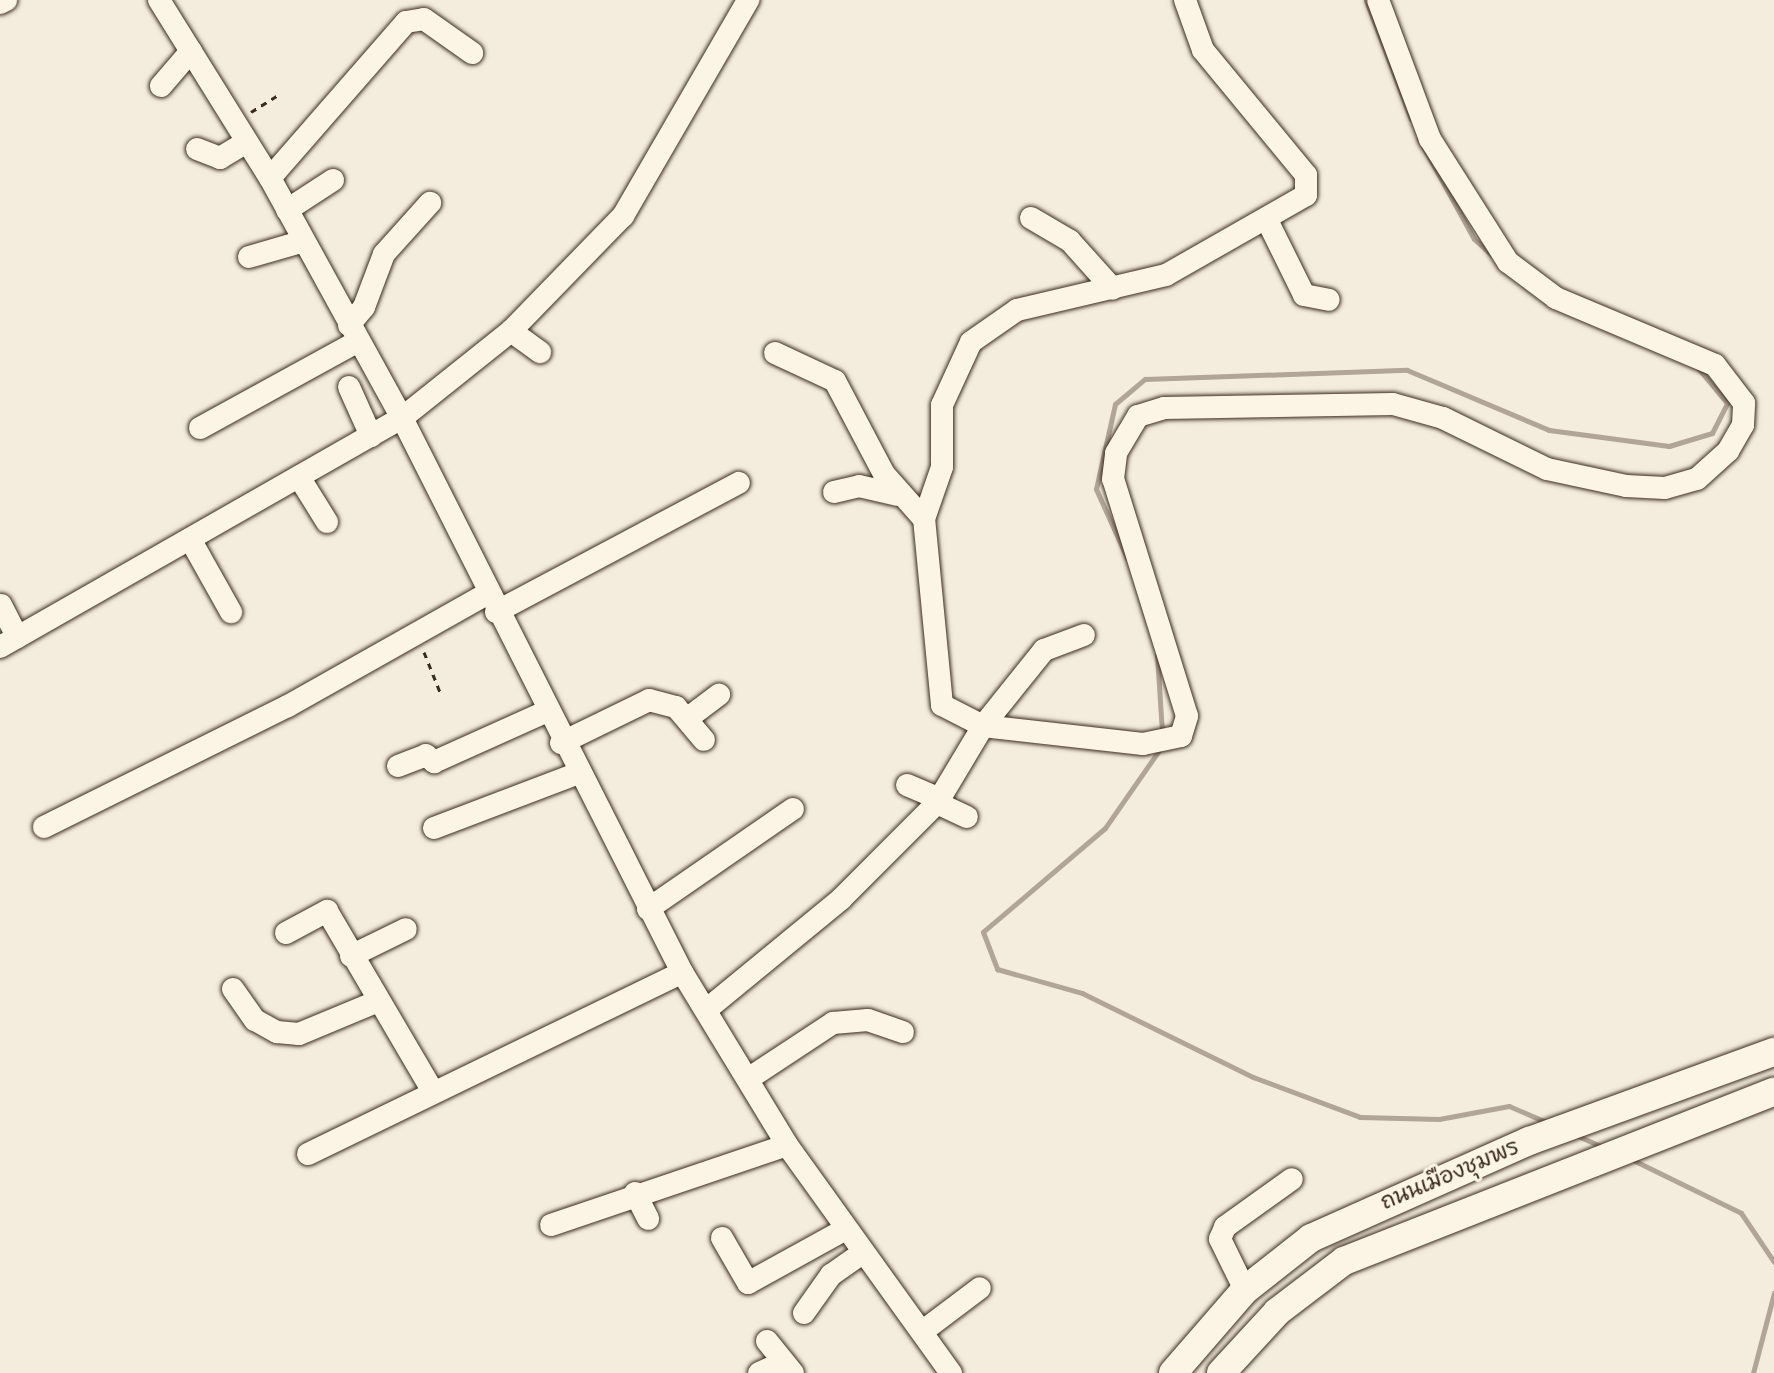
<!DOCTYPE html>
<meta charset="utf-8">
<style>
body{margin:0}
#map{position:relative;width:1774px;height:1373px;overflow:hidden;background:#f4eddd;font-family:"Architects Daughter","Playpen Sans Thai",sans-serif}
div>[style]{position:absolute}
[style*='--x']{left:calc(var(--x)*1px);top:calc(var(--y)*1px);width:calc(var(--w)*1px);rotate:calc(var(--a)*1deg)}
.stream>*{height:5px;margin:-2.5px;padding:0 2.5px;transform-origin:2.5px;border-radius:2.5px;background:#b0a596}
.path>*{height:3px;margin-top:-1.5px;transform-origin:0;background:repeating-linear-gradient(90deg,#3b2a1e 0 6px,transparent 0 12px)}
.roads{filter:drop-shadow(0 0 2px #3b2a1e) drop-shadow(0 0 2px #3b2a1e)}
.minor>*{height:22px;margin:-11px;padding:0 11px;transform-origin:11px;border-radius:11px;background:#fcf5e5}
.major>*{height:28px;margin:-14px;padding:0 14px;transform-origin:14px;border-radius:14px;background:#fcf5e5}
span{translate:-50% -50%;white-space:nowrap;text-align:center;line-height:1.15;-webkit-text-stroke:6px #fcf5e5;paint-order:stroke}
.street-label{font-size:22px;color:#3b2a1e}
</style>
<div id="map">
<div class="stream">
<i style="--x:1366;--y:0;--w:127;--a:69.3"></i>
<i style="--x:1419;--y:139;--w:114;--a:61.2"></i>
<i style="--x:1474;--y:239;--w:24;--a:42"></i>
<i style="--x:1127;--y:558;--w:76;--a:-114.2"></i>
<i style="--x:1096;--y:489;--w:87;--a:-77.4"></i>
<i style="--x:1115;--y:404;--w:39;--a:-40"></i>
<i style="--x:1145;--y:379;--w:262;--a:-2"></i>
<i style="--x:1407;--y:370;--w:154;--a:22.9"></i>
<i style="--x:1549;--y:430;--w:121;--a:7.6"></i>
<i style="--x:1669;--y:446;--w:45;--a:-16.8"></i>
<i style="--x:1712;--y:433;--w:34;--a:-63"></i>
<i style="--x:1727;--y:403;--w:45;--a:-129.6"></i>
<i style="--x:1157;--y:655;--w:77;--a:86.3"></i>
<i style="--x:1162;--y:746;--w:100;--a:124.8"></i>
<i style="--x:1105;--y:828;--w:160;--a:139.6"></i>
<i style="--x:983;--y:932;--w:40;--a:69"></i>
<i style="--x:997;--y:969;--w:88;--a:15.8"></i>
<i style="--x:1082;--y:993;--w:191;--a:26.2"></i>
<i style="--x:1253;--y:1077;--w:114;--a:20.5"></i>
<i style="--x:1360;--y:1117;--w:79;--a:1.5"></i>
<i style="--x:1439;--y:1119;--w:71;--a:-10.5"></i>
<i style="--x:1509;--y:1106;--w:40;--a:23.4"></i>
<i style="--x:1578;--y:1136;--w:30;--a:24"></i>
<i style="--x:1633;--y:1160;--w:120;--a:26.1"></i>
<i style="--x:1741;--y:1213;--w:59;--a:56"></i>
<i style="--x:1753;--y:1373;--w:83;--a:-75.3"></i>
</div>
<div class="path">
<i style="--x:251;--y:112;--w:32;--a:-32"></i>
<i style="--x:424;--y:652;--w:43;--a:68.2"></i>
</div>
<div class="roads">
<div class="minor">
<i style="--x:159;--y:0;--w:210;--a:58.1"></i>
<i style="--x:270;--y:178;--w:274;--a:61.2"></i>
<i style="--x:402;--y:418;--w:621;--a:63.19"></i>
<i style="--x:682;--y:972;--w:202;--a:58.7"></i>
<i style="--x:787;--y:1145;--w:281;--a:54.3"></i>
<i style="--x:0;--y:3;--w:7;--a:-27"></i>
<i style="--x:161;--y:86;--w:46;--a:-49.4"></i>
<i style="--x:197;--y:149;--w:25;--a:21"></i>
<i style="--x:220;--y:158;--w:31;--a:-31"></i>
<i style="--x:270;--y:178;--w:207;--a:-48.9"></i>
<i style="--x:406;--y:22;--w:18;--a:-9"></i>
<i style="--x:424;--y:19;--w:59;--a:35.3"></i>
<i style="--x:287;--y:210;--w:55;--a:-33.1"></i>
<i style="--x:1031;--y:218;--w:45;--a:30.5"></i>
<i style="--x:1070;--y:241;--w:64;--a:48.1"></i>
<i style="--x:1268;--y:222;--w:81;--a:63.7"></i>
<i style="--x:1304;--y:295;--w:25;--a:11"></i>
<i style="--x:249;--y:257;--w:57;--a:-16.2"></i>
<i style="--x:349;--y:325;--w:23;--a:-50"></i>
<i style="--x:364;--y:307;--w:57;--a:-69.3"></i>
<i style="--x:384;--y:254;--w:69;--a:-48"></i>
<i style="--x:511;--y:331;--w:36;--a:36"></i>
<i style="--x:775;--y:353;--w:66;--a:25"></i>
<i style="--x:835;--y:381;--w:105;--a:62.2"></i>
<i style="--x:884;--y:474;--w:60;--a:48.4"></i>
<i style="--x:349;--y:387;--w:54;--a:65.8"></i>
<i style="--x:200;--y:428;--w:180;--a:-28.8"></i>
<i style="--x:299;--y:477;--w:53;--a:58.1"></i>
<i style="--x:834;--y:492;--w:26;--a:-13"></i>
<i style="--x:859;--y:486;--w:39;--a:13"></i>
<i style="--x:190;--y:539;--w:84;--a:60.7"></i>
<i style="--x:1;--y:605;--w:36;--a:63"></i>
<i style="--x:496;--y:612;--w:275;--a:-28"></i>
<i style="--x:1084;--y:635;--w:43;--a:159.4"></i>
<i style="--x:1044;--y:650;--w:97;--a:128.8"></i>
<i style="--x:983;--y:726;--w:46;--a:-152.9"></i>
<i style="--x:942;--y:705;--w:187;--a:-95.5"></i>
<i style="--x:924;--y:519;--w:55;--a:-70.9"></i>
<i style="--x:942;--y:467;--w:62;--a:-90"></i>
<i style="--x:942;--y:405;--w:69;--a:-65.3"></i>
<i style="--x:971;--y:342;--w:56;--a:-34.8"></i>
<i style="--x:1017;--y:310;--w:153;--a:-13.2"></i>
<i style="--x:1166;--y:275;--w:161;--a:-29.7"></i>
<i style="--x:1306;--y:195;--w:20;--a:-90"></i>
<i style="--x:1306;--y:175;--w:162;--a:-129.5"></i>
<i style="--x:1203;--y:50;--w:53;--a:-109.8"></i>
<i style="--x:0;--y:647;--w:463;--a:-29.7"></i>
<i style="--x:402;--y:418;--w:139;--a:-38.6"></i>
<i style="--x:511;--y:331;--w:161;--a:-45.8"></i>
<i style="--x:623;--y:216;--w:250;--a:-59.9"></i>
<i style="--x:688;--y:718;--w:39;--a:-37"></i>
<i style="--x:561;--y:743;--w:98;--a:-26"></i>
<i style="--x:649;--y:700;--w:28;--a:15"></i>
<i style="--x:676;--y:707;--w:43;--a:49.7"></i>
<i style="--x:398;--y:766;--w:30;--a:-21"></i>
<i style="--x:426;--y:755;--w:11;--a:41"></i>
<i style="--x:434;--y:762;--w:122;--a:-24.2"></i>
<i style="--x:907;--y:785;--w:36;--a:23"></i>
<i style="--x:937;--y:803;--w:33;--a:25"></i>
<i style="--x:44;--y:827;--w:272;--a:-26.4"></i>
<i style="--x:288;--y:706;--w:228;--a:-29.4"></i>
<i style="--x:434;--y:828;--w:152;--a:-20.8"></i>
<i style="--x:648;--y:909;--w:176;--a:-34.6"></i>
<i style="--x:286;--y:933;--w:47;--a:-28.2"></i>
<i style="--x:327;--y:911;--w:208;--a:59.6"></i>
<i style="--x:351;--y:956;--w:61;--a:-26.1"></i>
<i style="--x:233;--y:989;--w:38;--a:55"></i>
<i style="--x:255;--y:1020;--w:25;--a:29"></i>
<i style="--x:277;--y:1032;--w:22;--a:5"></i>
<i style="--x:299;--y:1034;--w:83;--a:-22.6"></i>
<i style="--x:706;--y:1010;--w:175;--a:-39.4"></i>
<i style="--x:841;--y:899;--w:136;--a:-45"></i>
<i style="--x:937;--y:803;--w:90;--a:-59.1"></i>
<i style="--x:983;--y:726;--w:161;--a:6.4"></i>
<i style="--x:1143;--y:744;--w:39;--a:-12"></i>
<i style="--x:1181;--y:736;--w:21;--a:-73"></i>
<i style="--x:1187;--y:716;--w:248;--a:-107.3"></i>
<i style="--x:1113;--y:479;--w:26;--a:-83"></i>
<i style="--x:1116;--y:453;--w:43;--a:-59.3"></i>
<i style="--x:1138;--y:416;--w:27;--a:-17"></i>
<i style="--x:1164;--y:408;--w:229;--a:-1"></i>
<i style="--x:1393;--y:404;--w:52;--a:15.6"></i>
<i style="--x:1443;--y:418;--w:116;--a:26.1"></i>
<i style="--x:1547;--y:469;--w:81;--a:12.1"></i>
<i style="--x:1626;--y:486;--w:39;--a:3"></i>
<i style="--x:1665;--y:488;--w:33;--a:-16"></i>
<i style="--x:1697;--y:479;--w:42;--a:-42.1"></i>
<i style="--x:1728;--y:451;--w:30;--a:-60"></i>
<i style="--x:1743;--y:425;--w:22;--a:-87"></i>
<i style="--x:1744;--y:403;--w:48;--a:-127.3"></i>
<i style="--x:1715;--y:365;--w:173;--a:-157.2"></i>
<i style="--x:1556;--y:298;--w:60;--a:-143.1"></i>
<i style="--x:1508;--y:262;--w:146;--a:-122.4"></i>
<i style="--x:1430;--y:139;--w:148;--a:-110.5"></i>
<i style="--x:748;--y:1079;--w:102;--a:-33.4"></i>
<i style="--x:833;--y:1023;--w:35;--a:-5"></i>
<i style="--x:868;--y:1020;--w:37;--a:19"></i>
<i style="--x:308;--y:1154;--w:416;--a:-25.9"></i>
<i style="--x:635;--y:1193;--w:29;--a:63"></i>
<i style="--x:551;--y:1225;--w:249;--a:-18.7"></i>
<i style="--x:722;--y:1238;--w:52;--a:60"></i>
<i style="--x:748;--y:1283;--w:112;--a:-28.9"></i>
<i style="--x:1245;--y:1290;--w:57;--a:-116.1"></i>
<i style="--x:1220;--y:1239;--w:13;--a:-67"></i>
<i style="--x:1225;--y:1227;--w:82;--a:-35.6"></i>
<i style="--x:804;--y:1313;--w:47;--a:-54.6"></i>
<i style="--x:831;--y:1275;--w:37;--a:-35"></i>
<i style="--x:923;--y:1331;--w:71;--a:-37"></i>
<i style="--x:767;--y:1341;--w:41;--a:50.9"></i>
<i style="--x:759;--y:1373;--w:27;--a:-24"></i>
</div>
<div class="major">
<i style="--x:1173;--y:1373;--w:110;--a:-49.1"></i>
<i style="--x:1245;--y:1290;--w:84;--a:-38.2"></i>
<i style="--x:1311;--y:1238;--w:239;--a:-24"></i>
<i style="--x:1529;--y:1141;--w:261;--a:-20"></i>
<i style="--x:1221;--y:1373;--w:83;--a:-47.4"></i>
<i style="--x:1277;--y:1312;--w:84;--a:-37.3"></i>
<i style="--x:1344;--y:1261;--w:462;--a:-21.5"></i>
</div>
</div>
<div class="street-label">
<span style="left:1450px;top:1175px;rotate:-23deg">ถนนเมืองชุมพร</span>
</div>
</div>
